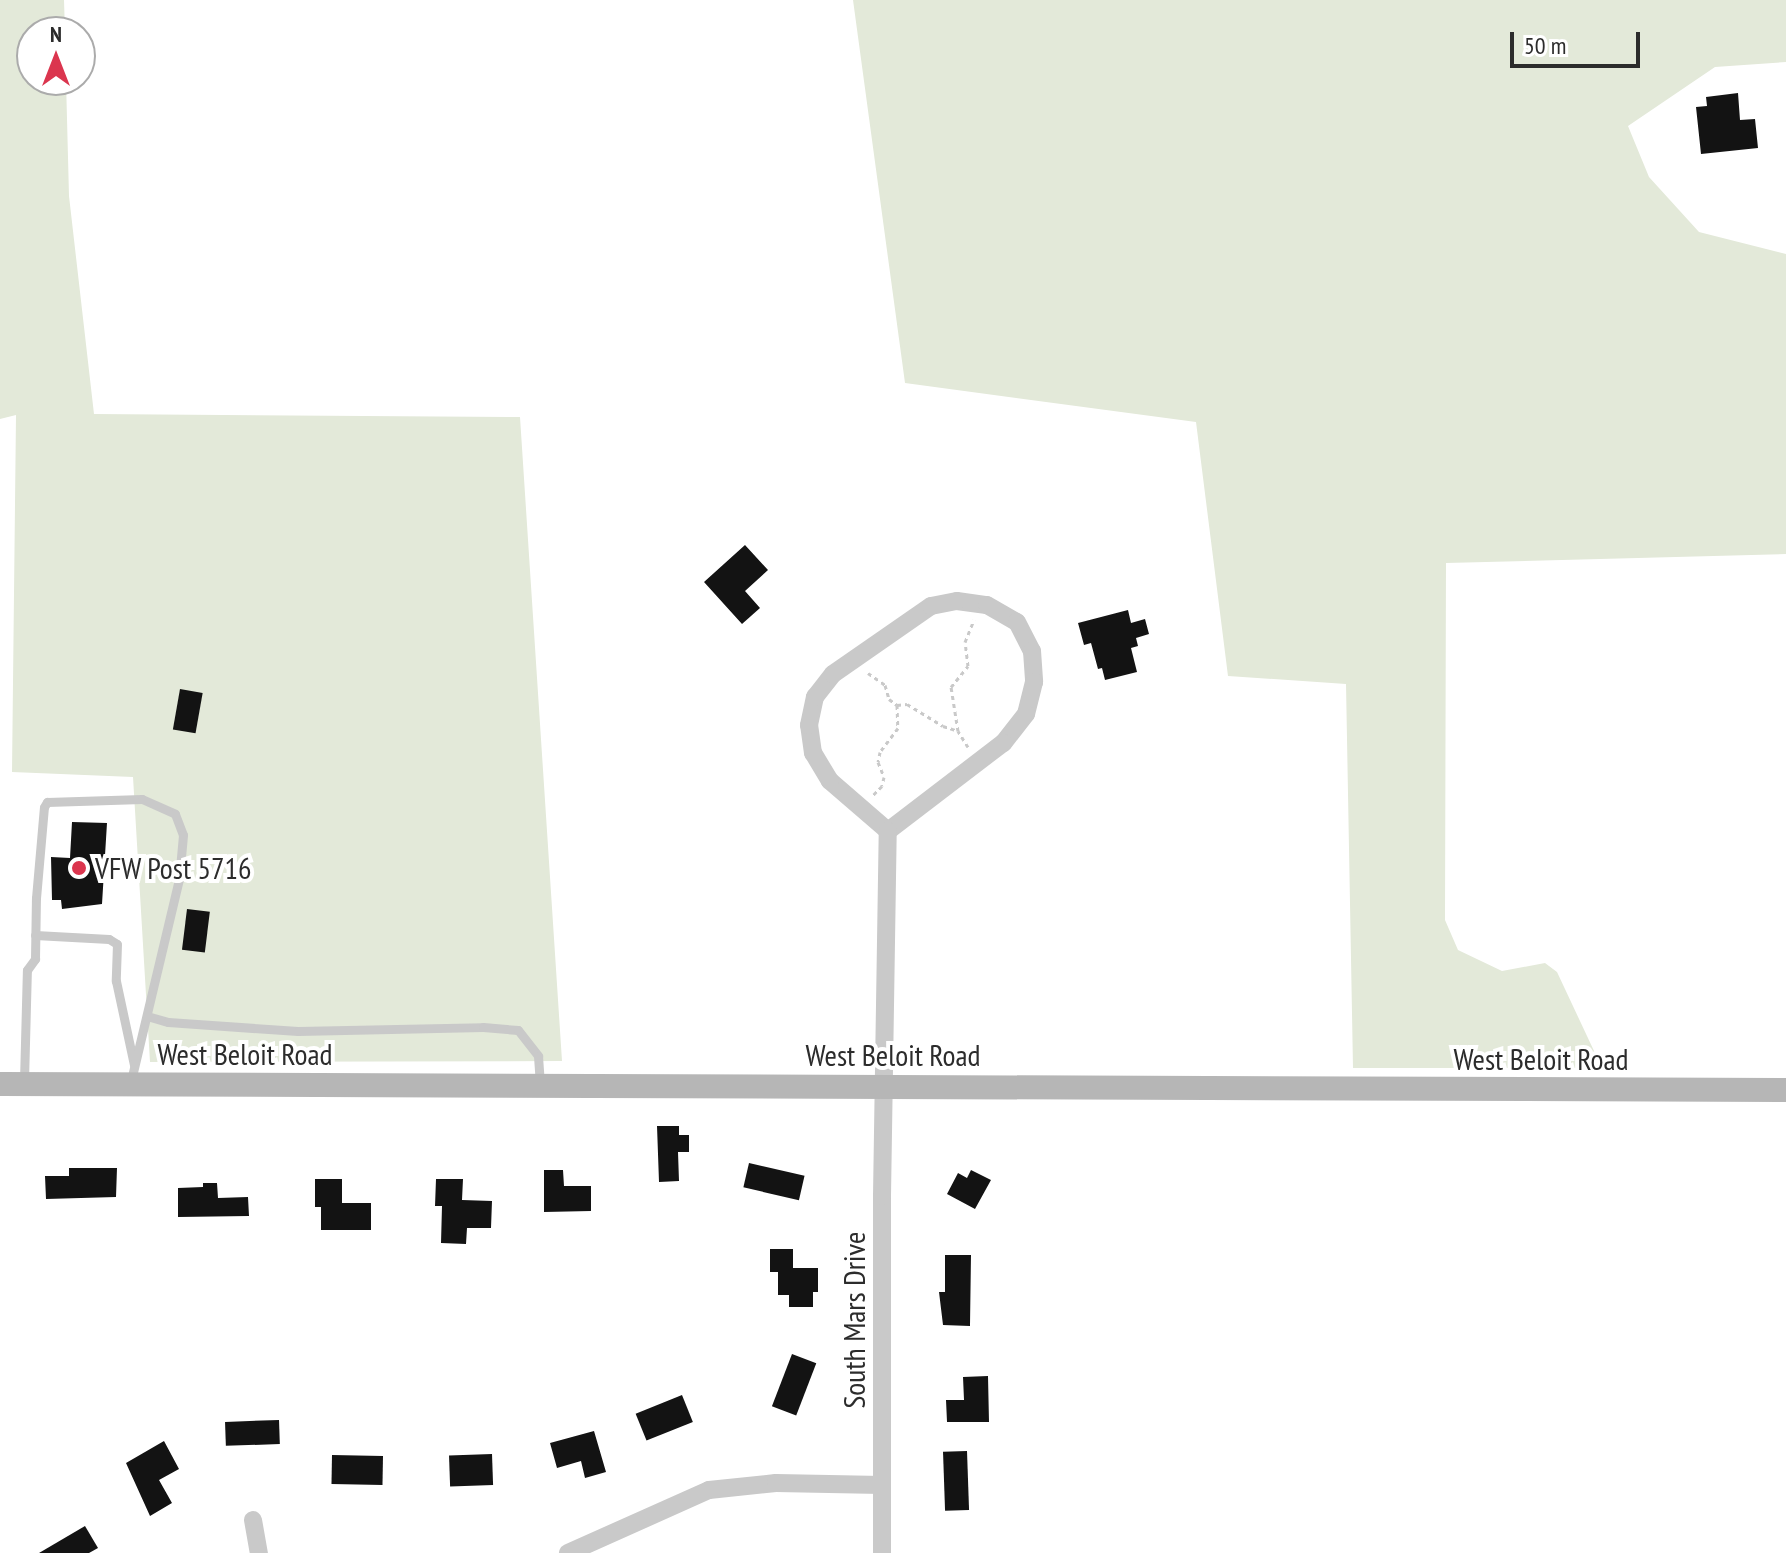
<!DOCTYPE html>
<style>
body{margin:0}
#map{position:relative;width:1786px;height:1553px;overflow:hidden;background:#fff;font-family:"PT Sans Narrow",sans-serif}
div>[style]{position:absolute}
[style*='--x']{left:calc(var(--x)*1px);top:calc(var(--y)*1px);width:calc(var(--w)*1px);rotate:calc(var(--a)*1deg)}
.green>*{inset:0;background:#e3e9d9}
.building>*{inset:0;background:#131313;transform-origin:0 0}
.path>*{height:3px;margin-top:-1.5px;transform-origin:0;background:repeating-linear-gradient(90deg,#c9c9c9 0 4px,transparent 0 8px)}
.lane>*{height:9px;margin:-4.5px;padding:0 4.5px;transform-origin:4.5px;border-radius:4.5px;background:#c9c9c9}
.street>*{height:18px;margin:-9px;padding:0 9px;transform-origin:9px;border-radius:9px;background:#c9c9c9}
.secondary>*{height:24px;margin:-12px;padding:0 12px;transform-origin:12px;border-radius:12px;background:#b6b6b6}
.dots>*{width:22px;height:22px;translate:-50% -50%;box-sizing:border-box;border:4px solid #fff;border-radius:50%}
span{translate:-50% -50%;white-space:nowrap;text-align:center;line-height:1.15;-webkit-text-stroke:8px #fff;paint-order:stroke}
.poi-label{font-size:30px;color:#2c2c2c}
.left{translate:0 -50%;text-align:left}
.street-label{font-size:30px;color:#2c2c2c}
.north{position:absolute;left:16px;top:16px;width:80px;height:80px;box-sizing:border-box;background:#fff;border:2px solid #ababab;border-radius:50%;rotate:0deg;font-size:22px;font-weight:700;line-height:32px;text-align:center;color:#2c2c2c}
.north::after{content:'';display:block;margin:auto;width:28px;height:36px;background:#db354e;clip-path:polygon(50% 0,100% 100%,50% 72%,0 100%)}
.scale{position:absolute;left:1510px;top:32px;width:130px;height:36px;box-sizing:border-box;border:4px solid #2c2c2c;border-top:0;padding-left:10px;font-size:24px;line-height:28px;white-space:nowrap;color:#2c2c2c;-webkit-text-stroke:6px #fff;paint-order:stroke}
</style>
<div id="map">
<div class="green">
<i style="clip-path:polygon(0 0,64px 0,65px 32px,32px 32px,32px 80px,66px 80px,69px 196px,94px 414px,520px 417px,562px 1061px,150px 1062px,133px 777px,12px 772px,16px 415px,0 419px)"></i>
<i style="clip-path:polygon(853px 0,1786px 0,1786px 62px,1715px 67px,1628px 126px,1649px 177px,1699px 232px,1786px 254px,1786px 554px,1446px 563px,1445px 920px,1458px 950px,1502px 971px,1545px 963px,1557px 972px,1602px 1068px,1353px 1068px,1346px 684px,1228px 676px,1196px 422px,905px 383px)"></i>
</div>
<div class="building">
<i style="clip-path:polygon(1738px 93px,1740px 120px,1755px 119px,1758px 148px,1701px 154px,1696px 107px,1707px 106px,1706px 97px)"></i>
<i style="clip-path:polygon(745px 545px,768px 570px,745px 591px,760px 608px,742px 624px,704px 582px)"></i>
<i style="clip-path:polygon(1128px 610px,1131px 623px,1145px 619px,1149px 634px,1136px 638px,1138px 646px,1131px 648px,1137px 672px,1105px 680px,1102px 668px,1098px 669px,1091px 643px,1084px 645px,1078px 623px)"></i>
<i style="left:180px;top:689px;width:23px;height:41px;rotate:10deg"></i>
<i style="clip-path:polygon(72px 822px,107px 823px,102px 904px,62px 909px,61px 900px,52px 900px,51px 857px,70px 858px)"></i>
<i style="left:187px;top:909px;width:23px;height:41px;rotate:7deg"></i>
<i style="clip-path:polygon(657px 1126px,679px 1126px,679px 1135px,689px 1135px,689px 1152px,678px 1152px,679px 1181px,659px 1182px)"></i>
<i style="left:749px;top:1163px;width:57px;height:25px;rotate:13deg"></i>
<i style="clip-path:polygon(69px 1168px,117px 1168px,116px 1197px,46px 1199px,45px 1176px,69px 1176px)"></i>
<i style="clip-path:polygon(544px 1170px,563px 1170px,564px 1186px,591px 1186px,591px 1211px,544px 1212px)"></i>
<i style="clip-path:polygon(971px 1170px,991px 1180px,975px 1209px,947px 1194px,958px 1173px,967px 1178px)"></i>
<i style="clip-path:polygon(315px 1179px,342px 1179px,342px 1203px,371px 1203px,371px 1230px,321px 1230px,321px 1207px,315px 1207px)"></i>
<i style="clip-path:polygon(436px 1179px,463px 1179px,462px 1200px,492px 1201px,491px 1228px,467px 1228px,466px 1244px,441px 1243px,442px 1206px,435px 1206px)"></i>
<i style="clip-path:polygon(203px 1183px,217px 1183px,218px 1198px,248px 1197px,249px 1216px,178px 1217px,178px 1188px,203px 1187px)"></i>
<i style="clip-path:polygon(770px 1249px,793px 1249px,793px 1268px,818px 1268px,818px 1292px,813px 1292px,813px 1307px,789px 1307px,789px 1295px,778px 1295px,778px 1272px,770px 1272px)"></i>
<i style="clip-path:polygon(945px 1255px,971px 1255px,970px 1326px,943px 1325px,939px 1292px,945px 1292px)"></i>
<i style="left:792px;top:1354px;width:26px;height:56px;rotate:21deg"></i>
<i style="clip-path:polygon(988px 1376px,989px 1422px,947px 1422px,946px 1400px,964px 1400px,963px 1377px)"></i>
<i style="left:682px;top:1395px;width:29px;height:50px;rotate:68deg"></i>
<i style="left:279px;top:1420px;width:24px;height:54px;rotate:88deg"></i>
<i style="clip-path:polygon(594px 1431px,606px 1472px,585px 1478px,581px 1461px,557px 1468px,550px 1443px)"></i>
<i style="clip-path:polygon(164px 1441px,179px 1469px,159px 1480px,172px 1503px,150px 1516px,126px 1463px)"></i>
<i style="left:967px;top:1451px;width:59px;height:24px;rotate:88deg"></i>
<i style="left:492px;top:1454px;width:31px;height:43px;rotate:88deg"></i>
<i style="left:332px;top:1455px;width:51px;height:29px;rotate:1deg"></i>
<i style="clip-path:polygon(85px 1526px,98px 1548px,89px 1553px,39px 1553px)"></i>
</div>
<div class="path">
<i style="--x:868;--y:673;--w:21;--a:35"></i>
<i style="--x:885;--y:685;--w:15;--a:74"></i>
<i style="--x:889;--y:699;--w:10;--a:37"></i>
<i style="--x:897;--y:705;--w:23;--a:88"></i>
<i style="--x:898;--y:728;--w:30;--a:127"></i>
<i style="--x:880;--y:752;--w:10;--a:101"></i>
<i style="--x:878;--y:762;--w:16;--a:68"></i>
<i style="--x:884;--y:777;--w:9;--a:103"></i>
<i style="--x:882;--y:786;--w:13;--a:135"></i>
<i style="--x:897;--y:705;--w:10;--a:-6"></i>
<i style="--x:907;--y:704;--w:42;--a:31.4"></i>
<i style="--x:943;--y:726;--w:16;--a:18"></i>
<i style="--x:968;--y:747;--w:19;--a:-122"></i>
<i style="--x:958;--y:731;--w:45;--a:-99"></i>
<i style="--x:951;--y:687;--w:27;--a:-51"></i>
<i style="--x:968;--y:666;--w:24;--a:-97"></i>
<i style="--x:965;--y:642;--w:24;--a:-68"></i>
</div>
<div class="lane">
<i style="--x:35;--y:935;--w:74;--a:3.1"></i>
<i style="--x:109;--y:939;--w:9;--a:32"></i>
<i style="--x:117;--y:944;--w:37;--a:92"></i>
<i style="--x:116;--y:981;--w:86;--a:77.9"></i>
<i style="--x:147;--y:1016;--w:22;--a:16"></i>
<i style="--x:168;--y:1022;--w:130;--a:4"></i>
<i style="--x:298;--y:1031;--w:185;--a:-1.2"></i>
<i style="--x:483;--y:1027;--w:35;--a:5"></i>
<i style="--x:518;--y:1030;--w:33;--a:52"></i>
<i style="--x:538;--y:1056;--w:27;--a:86"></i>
<i style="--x:24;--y:1081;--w:111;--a:-88.5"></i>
<i style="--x:27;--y:970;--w:14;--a:-54"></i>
<i style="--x:35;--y:959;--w:61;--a:-89.1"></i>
<i style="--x:36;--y:898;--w:91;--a:-85"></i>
<i style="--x:44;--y:807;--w:6;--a:-59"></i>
<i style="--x:47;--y:802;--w:95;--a:-1.8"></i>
<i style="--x:142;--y:799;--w:36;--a:24"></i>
<i style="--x:175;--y:814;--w:22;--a:69"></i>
<i style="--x:183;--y:835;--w:44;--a:95.2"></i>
<i style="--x:179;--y:879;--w:208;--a:103.4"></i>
</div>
<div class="street">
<i style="--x:957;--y:601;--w:30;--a:8"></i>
<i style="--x:987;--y:605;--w:34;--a:30"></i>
<i style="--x:1017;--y:622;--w:33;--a:63"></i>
<i style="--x:1032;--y:651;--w:31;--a:86"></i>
<i style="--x:1034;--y:682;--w:33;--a:104"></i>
<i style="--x:1026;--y:714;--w:37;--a:128"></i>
<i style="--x:1003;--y:743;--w:145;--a:142.6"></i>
<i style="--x:888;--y:831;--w:77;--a:-139.2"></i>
<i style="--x:830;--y:781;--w:33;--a:-121"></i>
<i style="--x:813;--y:753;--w:28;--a:-98"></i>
<i style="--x:809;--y:725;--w:29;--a:-78"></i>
<i style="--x:815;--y:697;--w:29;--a:-52"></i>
<i style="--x:833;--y:674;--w:119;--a:-34.8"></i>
<i style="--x:931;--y:606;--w:26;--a:-11"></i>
<i style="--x:253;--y:1520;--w:34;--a:80"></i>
<i style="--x:568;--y:1553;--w:154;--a:-24.1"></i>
<i style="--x:709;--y:1490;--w:67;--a:-6"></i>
<i style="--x:776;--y:1483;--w:106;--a:1.1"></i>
<i style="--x:882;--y:1553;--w:357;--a:-90"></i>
<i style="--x:882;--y:1196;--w:365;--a:-89.1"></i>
</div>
<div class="secondary">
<i style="--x:0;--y:1084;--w:1786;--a:0.19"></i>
</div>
<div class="dots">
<i style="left:79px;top:868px;background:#db354e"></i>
</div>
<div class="poi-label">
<span class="left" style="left:95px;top:868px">VFW Post 5716</span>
</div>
<div class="street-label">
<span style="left:245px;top:1054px">West Beloit Road</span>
<span style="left:893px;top:1055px">West Beloit Road</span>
<span style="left:1541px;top:1059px">West Beloit Road</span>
<span style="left:854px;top:1320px;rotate:-90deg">South Mars Drive</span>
</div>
<div class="north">N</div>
<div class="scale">50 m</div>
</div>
